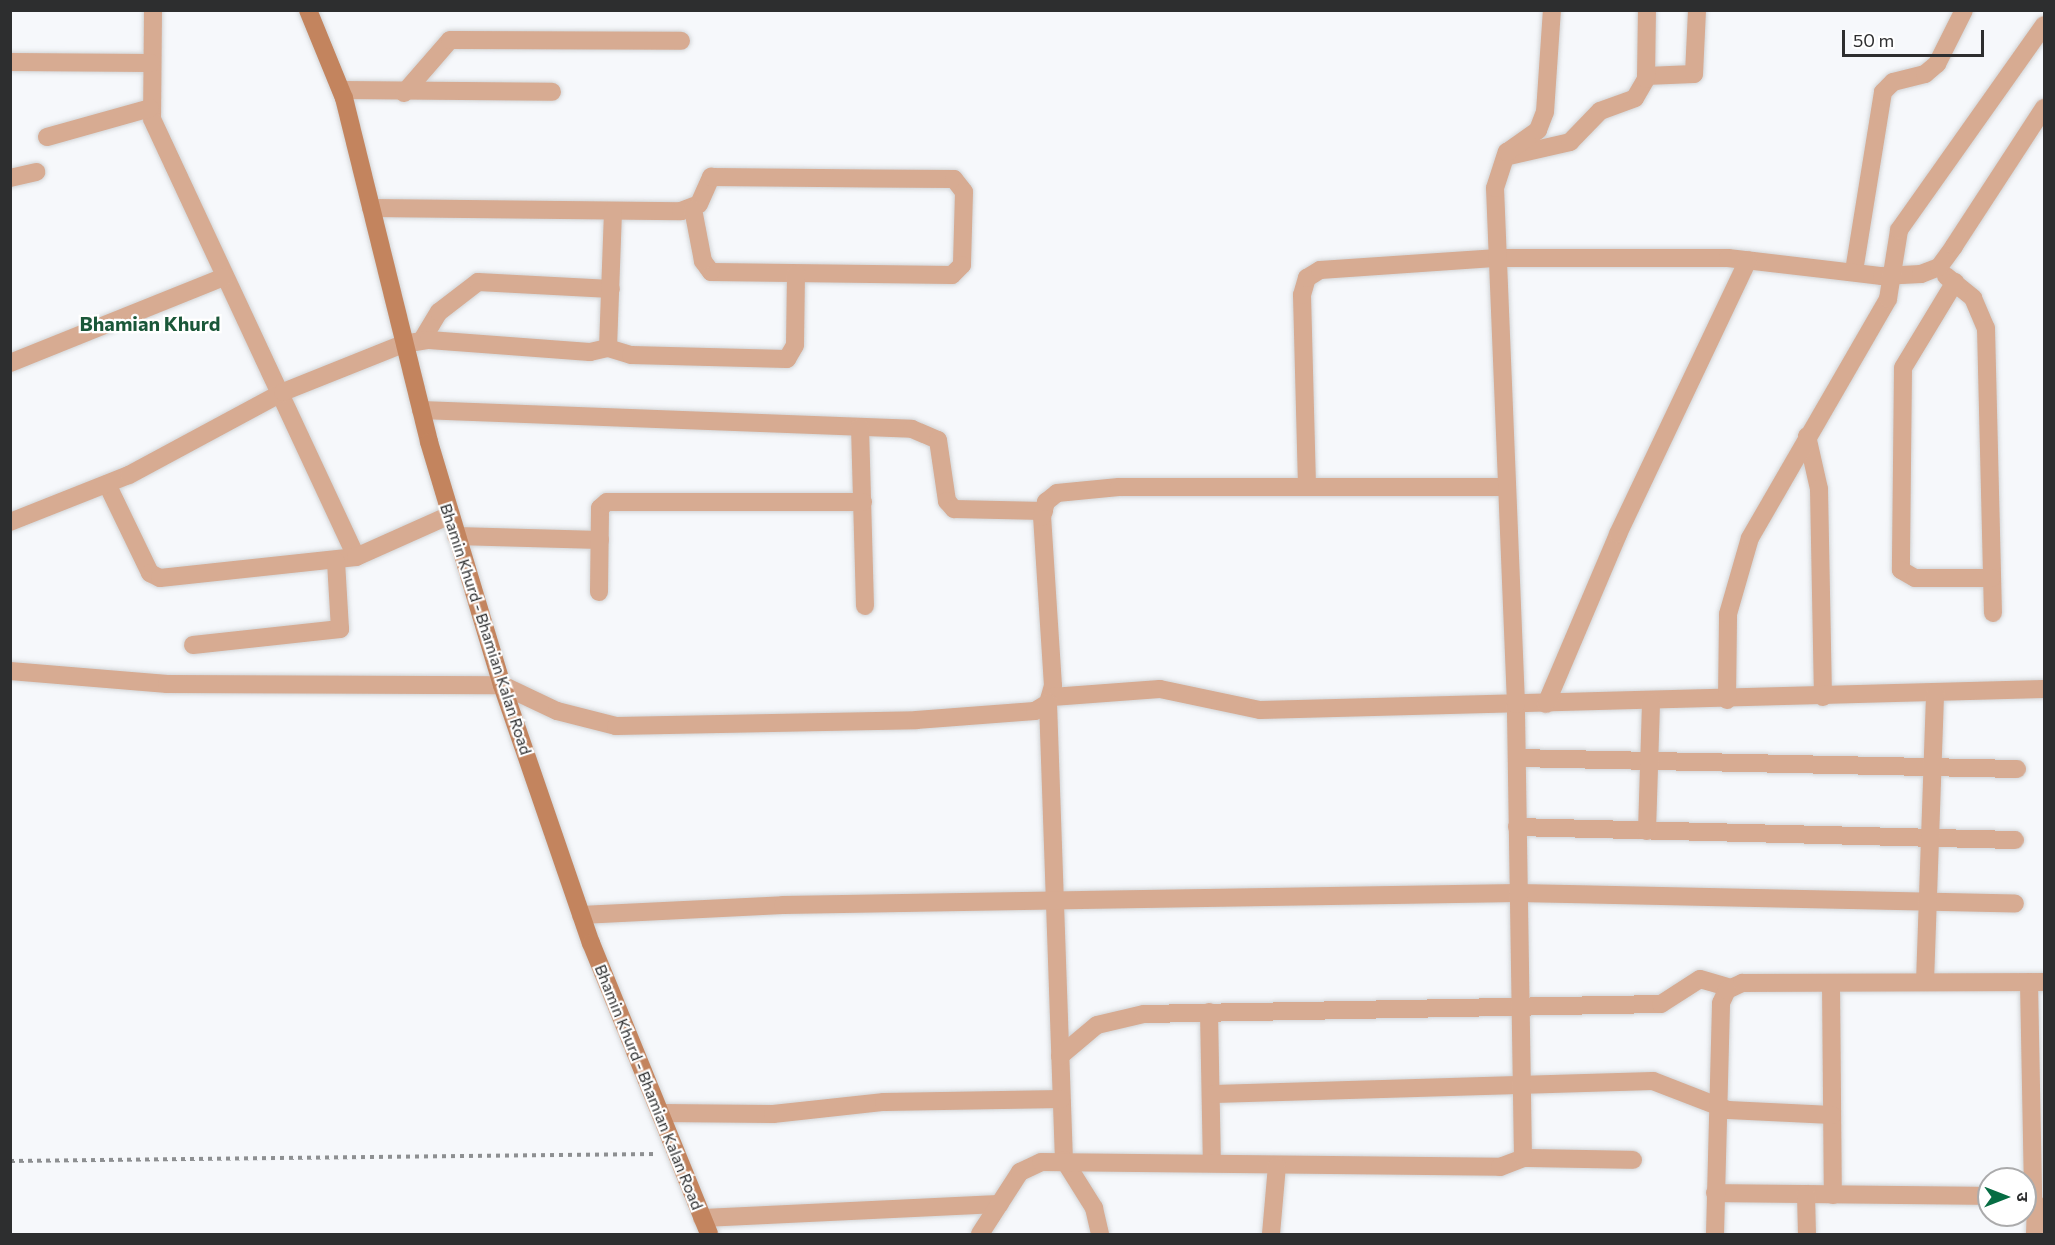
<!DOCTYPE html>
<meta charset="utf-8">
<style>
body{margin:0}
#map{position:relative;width:2055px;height:1245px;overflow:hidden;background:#f6f8fb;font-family:Commissioner,"Noto Sans Devanagari",sans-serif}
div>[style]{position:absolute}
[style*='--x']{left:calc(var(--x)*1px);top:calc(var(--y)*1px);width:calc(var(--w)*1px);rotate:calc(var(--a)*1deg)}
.path>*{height:4px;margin-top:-2px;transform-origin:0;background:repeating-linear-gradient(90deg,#8d8f91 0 4.5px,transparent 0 9px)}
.roads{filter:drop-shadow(0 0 2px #d2d4d6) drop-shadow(0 0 2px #d2d4d6)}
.street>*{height:18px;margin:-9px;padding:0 9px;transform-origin:9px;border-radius:9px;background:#d7ab92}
.secondary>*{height:18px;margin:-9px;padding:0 9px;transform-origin:9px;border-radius:9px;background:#c3845e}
span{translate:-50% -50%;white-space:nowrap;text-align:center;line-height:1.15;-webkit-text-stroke:4.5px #fff;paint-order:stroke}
.street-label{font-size:16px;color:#2d2e2f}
.quarter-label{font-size:20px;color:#1a5739;font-weight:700}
.frame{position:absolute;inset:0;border:12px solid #2d2e2f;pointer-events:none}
.north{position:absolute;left:1977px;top:1167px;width:60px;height:60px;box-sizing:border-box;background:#fff;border:2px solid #ababac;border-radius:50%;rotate:90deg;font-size:16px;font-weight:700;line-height:24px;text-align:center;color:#2d2e2f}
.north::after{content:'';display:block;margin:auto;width:21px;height:27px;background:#066d43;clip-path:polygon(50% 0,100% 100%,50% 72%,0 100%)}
.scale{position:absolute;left:1842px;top:30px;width:142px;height:27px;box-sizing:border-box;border:3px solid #2d2e2f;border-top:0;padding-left:8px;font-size:18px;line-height:21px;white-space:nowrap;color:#2d2e2f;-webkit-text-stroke:4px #fff;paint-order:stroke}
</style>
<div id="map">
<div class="path">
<i style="--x:10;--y:1161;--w:647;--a:-0.62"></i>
</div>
<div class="roads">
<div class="street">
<i style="--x:153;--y:10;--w:109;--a:90.5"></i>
<i style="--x:152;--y:119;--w:483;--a:65"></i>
<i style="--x:10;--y:62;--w:141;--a:0.4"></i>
<i style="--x:1646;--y:76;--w:48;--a:-2.4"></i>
<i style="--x:1694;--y:74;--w:64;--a:-87.3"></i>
<i style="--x:341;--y:90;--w:211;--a:0.5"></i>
<i style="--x:404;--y:93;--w:70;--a:-49"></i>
<i style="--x:450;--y:40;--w:231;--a:0.2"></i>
<i style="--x:47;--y:137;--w:107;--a:-15.7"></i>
<i style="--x:1509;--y:156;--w:63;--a:-12.9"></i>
<i style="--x:1570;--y:142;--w:43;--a:-45.9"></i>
<i style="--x:1600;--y:111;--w:37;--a:-20"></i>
<i style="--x:1635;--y:98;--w:22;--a:-60"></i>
<i style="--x:1646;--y:79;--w:69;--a:-89.2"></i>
<i style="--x:10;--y:178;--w:27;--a:-13"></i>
<i style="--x:371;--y:208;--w:310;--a:0.6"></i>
<i style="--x:681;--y:211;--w:19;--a:-21"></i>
<i style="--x:699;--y:204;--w:30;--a:-66"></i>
<i style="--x:711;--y:177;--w:243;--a:0.5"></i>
<i style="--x:954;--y:179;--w:16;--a:52"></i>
<i style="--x:964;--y:192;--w:73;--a:91.6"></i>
<i style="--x:962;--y:265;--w:14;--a:135"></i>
<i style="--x:952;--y:275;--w:241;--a:-179.3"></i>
<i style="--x:711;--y:272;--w:14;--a:-126"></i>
<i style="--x:703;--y:261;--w:53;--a:-100.9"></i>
<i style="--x:1854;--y:271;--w:181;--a:-80.8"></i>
<i style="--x:1883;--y:92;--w:14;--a:-45"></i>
<i style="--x:1893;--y:82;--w:33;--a:-14"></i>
<i style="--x:1925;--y:74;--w:16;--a:-40"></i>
<i style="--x:1937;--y:64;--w:60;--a:-63.4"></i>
<i style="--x:1946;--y:276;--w:35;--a:39"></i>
<i style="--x:1973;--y:298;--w:33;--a:67"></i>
<i style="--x:1986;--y:328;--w:285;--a:88.6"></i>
<i style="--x:1955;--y:282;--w:100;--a:121.2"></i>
<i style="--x:1903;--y:368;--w:202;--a:90.6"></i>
<i style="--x:1901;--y:570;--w:16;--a:30"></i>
<i style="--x:1915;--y:578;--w:77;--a:0"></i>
<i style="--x:422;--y:340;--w:33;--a:-59"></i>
<i style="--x:439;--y:312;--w:49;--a:-37.6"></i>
<i style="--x:478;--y:282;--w:133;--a:3"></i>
<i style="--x:608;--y:348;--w:24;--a:17"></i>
<i style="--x:631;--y:355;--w:156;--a:1.5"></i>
<i style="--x:787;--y:359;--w:16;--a:-60"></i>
<i style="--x:795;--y:345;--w:71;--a:-89.2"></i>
<i style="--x:10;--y:363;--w:231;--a:-21.9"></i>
<i style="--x:421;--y:410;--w:491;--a:2.2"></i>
<i style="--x:912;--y:429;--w:28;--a:23"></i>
<i style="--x:938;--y:440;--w:62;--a:81.6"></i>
<i style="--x:947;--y:501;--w:11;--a:49"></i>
<i style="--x:954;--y:509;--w:90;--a:1.3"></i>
<i style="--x:860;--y:427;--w:179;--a:88.4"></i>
<i style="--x:1807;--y:436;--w:54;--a:77.2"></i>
<i style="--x:1819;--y:489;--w:208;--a:88.9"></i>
<i style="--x:107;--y:484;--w:99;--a:64.2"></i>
<i style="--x:150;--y:573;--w:11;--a:27"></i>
<i style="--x:160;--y:578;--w:197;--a:-6.1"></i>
<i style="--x:356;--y:557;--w:103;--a:-24.1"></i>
<i style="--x:1307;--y:486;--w:191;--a:-91.5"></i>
<i style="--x:1302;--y:295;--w:18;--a:-74"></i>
<i style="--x:1307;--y:278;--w:15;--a:-32"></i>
<i style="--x:1320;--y:270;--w:178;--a:-3.9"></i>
<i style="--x:1498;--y:258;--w:230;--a:0"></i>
<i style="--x:1728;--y:258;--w:155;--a:6.7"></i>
<i style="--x:1882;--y:276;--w:39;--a:-3"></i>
<i style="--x:1921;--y:274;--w:19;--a:-21"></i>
<i style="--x:1939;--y:267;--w:26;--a:-54"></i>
<i style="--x:1954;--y:246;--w:165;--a:-56.9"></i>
<i style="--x:10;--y:522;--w:128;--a:-21.6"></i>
<i style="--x:129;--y:475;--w:175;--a:-28.3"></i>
<i style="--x:283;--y:392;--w:129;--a:-21.8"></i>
<i style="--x:403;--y:344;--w:26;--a:-9"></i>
<i style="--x:429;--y:340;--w:161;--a:4.3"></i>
<i style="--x:590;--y:352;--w:18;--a:-13"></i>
<i style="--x:608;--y:348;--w:137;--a:-87.9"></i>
<i style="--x:456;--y:536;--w:144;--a:1.6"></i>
<i style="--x:599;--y:592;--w:84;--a:-89.3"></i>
<i style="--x:600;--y:508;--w:9;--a:-41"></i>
<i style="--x:607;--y:502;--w:256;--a:0"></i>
<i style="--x:193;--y:645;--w:148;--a:-6.2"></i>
<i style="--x:340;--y:629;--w:68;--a:-93.4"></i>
<i style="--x:10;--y:671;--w:158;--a:4.7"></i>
<i style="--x:167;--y:684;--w:335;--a:0.2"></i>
<i style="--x:502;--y:685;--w:61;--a:25.3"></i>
<i style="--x:557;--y:711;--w:61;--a:14.3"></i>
<i style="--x:616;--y:726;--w:300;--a:-1.1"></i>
<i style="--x:916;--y:720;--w:119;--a:-4.3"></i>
<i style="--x:1035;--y:711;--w:15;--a:-32"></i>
<i style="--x:1048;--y:703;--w:18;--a:-74"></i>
<i style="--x:1053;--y:686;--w:169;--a:-93.7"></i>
<i style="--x:1042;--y:517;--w:16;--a:-75"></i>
<i style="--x:1046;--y:502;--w:14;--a:-39"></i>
<i style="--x:1057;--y:493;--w:62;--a:-5.5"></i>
<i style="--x:1119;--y:487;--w:388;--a:0"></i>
<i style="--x:1052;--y:697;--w:108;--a:-4.2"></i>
<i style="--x:1160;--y:689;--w:102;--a:11.9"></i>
<i style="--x:1260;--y:710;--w:784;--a:-1.53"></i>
<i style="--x:1727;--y:700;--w:86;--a:-89.3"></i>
<i style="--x:1728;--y:614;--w:79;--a:-73.9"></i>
<i style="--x:1750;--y:538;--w:276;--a:-60"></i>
<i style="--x:1888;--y:299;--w:70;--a:-80.9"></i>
<i style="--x:1899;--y:230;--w:251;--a:-54.7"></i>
<i style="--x:1048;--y:703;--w:457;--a:88"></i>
<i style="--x:1064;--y:1160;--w:57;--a:58"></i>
<i style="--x:1094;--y:1208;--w:27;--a:77"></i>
<i style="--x:1546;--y:704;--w:185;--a:-67"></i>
<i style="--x:1618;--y:534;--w:303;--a:-64.6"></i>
<i style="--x:1517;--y:758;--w:500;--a:1.26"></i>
<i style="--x:1517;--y:827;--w:498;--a:1.5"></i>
<i style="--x:1647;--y:831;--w:129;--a:-88.2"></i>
<i style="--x:581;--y:915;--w:202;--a:-2.8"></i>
<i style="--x:783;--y:905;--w:735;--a:-0.94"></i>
<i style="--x:1518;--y:893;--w:497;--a:1.2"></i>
<i style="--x:1925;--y:982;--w:289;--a:-88"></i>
<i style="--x:2029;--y:982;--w:218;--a:88.9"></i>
<i style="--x:2033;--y:1200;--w:19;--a:55"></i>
<i style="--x:1831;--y:983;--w:212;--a:89.5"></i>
<i style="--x:1209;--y:1012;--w:151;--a:88.9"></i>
<i style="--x:1060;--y:1056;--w:48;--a:-40"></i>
<i style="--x:1097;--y:1025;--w:48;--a:-13.2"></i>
<i style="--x:1144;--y:1014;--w:517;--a:-1.11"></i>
<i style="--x:1661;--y:1004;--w:46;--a:-32.7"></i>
<i style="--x:1700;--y:979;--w:32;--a:16"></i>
<i style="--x:1214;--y:1094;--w:439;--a:-1.7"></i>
<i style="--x:1653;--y:1081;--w:80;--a:21.1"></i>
<i style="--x:1728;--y:1110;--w:104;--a:2.8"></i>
<i style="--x:660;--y:1113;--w:113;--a:0.5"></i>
<i style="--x:773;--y:1114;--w:112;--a:-6.2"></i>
<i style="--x:884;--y:1102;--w:177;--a:-1"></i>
<i style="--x:1523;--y:1158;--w:110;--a:1"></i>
<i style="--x:1715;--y:1193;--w:274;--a:0.6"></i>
<i style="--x:1806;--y:1194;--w:40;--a:88.6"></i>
<i style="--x:702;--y:1218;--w:298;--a:-2.7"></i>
<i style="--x:980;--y:1234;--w:74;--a:-57.2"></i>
<i style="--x:1020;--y:1172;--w:23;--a:-25"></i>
<i style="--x:1041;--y:1162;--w:459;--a:0.6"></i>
<i style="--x:1500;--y:1167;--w:25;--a:-21"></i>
<i style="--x:1523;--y:1158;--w:454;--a:-90.9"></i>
<i style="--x:1516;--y:704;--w:516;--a:-92.33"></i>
<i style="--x:1495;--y:188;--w:38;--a:-72"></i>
<i style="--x:1507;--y:152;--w:38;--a:-35"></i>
<i style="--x:1538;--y:130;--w:19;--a:-69"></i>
<i style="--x:1545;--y:112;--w:102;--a:-86.1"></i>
<i style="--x:1271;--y:1234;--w:68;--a:-85"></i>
<i style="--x:1715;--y:1234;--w:231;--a:-88.5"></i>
<i style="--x:1721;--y:1003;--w:14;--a:-65"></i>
<i style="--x:1727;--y:990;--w:17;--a:-25"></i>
<i style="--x:1742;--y:983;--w:302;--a:-0.2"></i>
<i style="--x:2035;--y:1234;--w:25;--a:-88"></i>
</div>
<div class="secondary">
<i style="--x:308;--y:10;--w:95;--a:67.8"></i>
<i style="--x:344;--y:98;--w:354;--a:76.1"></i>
<i style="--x:429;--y:442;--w:254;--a:73.3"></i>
<i style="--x:502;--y:685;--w:273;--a:71"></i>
<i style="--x:591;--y:943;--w:314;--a:67.9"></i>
</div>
</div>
<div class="street-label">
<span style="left:486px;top:629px;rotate:72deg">Bhamin Khurd - Bhamian Kalan Road</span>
<span style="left:649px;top:1087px;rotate:68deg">Bhamin Khurd - Bhamian Kalan Road</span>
</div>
<div class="quarter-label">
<span style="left:150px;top:323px">Bhamian Khurd</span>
</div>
<div class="frame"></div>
<div class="north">उ</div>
<div class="scale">50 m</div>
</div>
